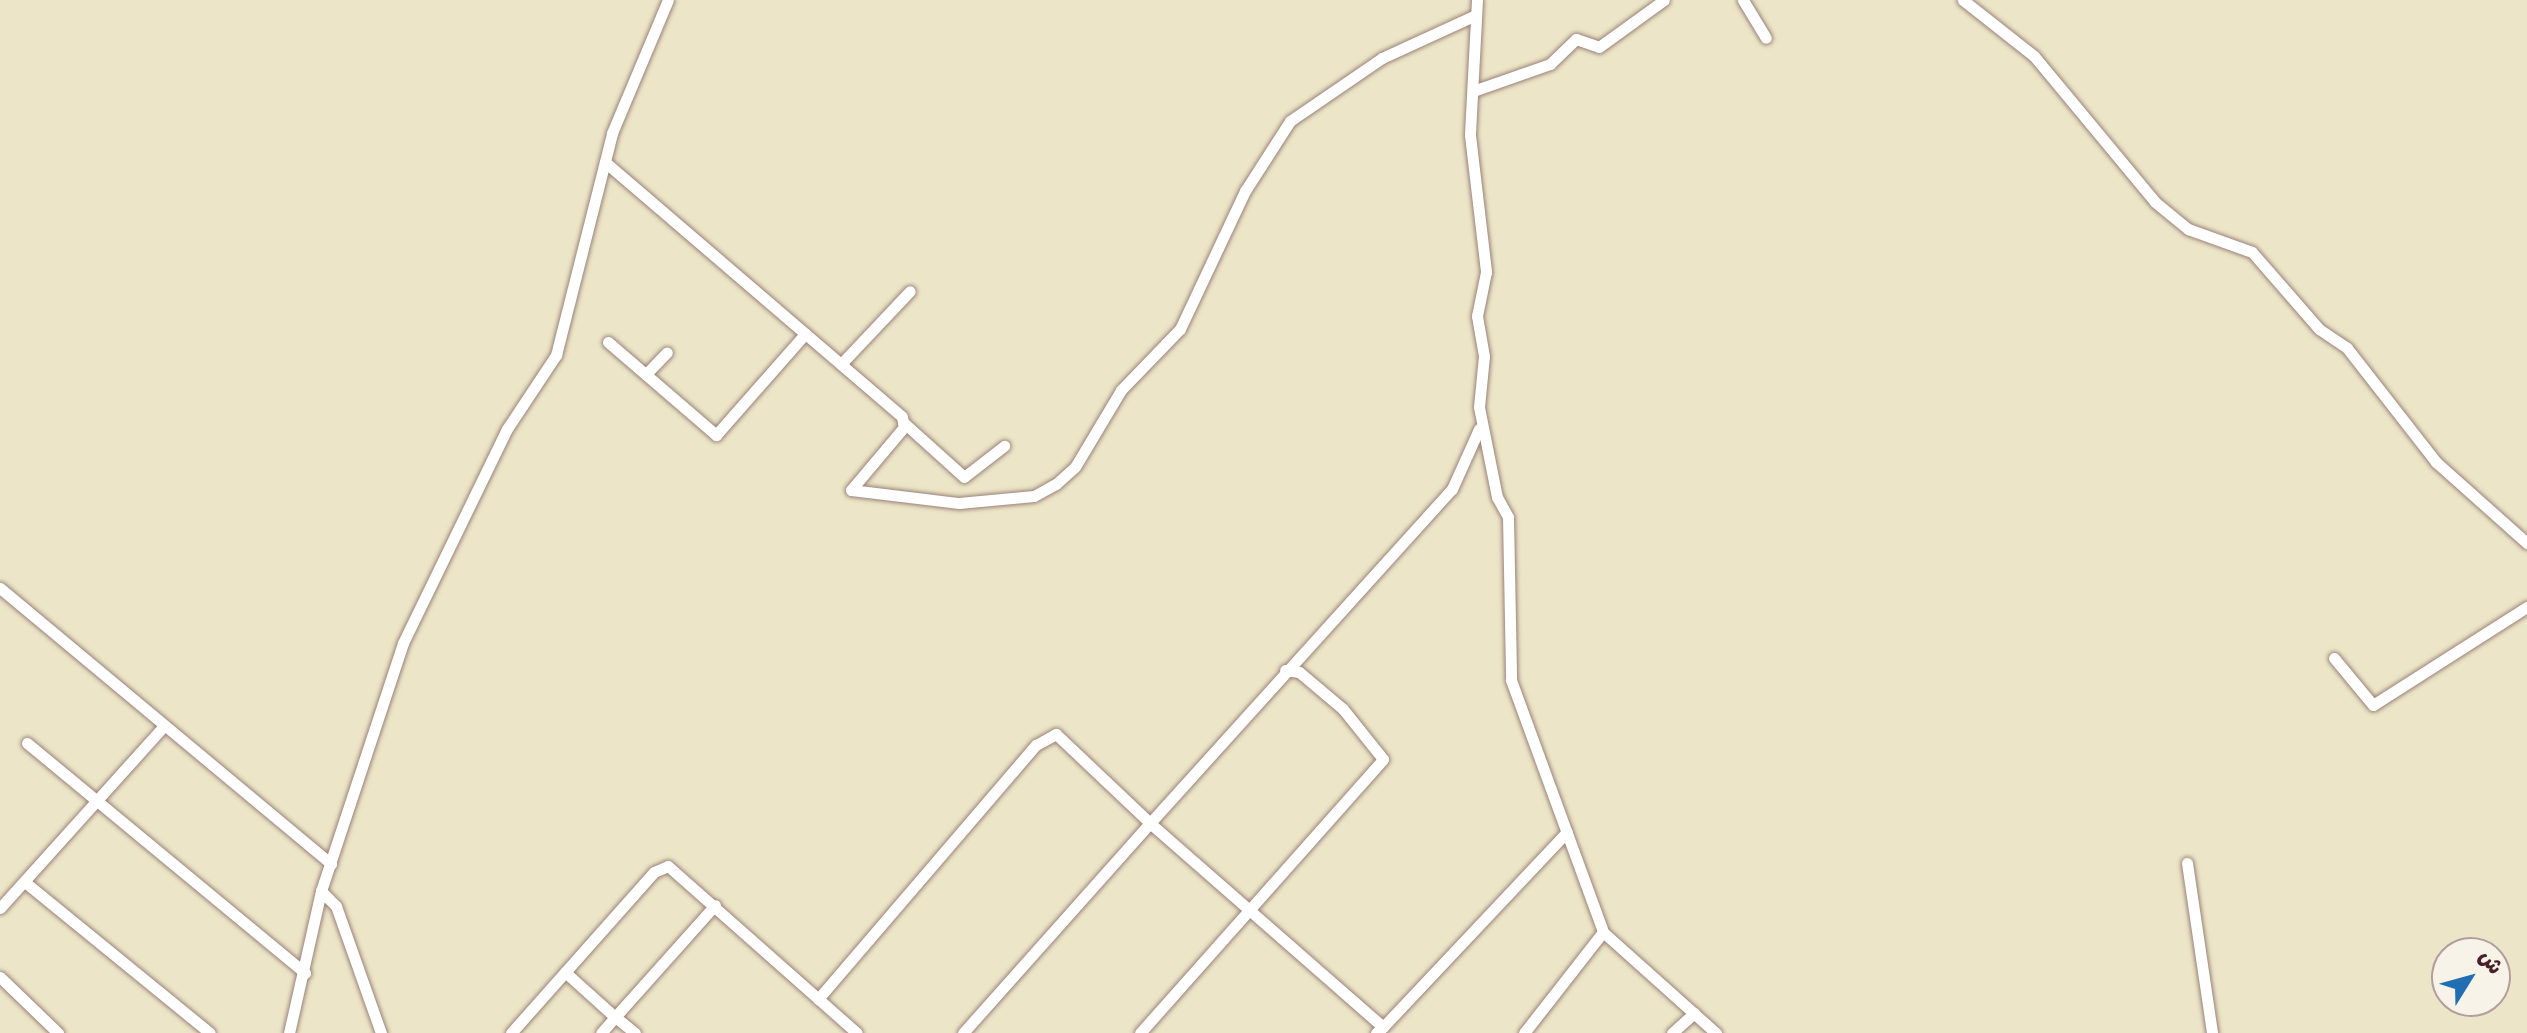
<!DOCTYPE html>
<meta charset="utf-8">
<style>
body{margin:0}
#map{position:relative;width:2527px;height:1033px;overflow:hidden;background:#ece5c7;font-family:"Gochi Hand","Playpen Sans Arabic",sans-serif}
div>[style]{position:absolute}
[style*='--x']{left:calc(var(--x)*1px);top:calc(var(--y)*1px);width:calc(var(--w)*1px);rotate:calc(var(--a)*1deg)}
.roads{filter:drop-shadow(0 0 2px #9b8279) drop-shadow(0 0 2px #9b8279)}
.minor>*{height:11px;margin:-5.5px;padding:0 5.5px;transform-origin:5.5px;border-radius:5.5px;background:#fff}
span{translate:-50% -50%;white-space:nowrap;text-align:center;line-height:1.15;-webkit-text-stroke:6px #f7f3e8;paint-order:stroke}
.north{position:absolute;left:2431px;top:937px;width:80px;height:80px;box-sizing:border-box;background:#f7f3e8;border:2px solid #b29e9c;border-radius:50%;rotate:53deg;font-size:22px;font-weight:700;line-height:32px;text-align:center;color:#4a1f2b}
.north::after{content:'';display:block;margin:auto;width:28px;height:36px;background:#1f6fb2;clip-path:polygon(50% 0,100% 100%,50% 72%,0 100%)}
</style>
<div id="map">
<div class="roads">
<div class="minor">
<i style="--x:1477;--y:0;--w:135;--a:93"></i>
<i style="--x:1470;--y:135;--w:138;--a:83.3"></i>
<i style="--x:1486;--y:272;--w:45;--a:101.6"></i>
<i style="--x:1477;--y:316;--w:41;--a:80.1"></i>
<i style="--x:1484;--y:356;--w:51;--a:95.6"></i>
<i style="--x:1479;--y:407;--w:92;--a:78.7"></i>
<i style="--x:1497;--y:497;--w:23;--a:61"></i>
<i style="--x:1508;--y:517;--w:163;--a:88.9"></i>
<i style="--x:1511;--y:680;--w:268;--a:69.9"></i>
<i style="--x:1743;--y:0;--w:44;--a:58.8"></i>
<i style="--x:1963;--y:0;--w:90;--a:38.3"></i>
<i style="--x:2034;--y:56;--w:190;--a:50.3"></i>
<i style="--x:2155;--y:202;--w:43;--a:39.3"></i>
<i style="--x:2188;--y:229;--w:68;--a:19.8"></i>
<i style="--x:2252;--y:252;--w:102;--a:49"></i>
<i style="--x:2319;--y:329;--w:34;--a:34"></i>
<i style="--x:2347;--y:348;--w:145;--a:52"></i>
<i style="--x:2436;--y:462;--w:122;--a:41.7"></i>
<i style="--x:1473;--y:91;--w:82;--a:-19.3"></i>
<i style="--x:1550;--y:64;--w:36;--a:-44"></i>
<i style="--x:1576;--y:39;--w:24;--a:19"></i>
<i style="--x:1599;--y:47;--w:80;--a:-35.9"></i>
<i style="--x:605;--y:162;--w:391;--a:40.6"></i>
<i style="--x:902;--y:417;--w:10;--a:79"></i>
<i style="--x:904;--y:427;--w:82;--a:130.1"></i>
<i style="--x:608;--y:342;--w:143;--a:40.7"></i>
<i style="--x:716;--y:435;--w:135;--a:-48.6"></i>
<i style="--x:841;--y:364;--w:100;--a:-46.6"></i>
<i style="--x:646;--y:374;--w:30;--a:-46"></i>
<i style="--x:903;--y:422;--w:82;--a:42"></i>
<i style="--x:964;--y:477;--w:51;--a:-37.8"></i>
<i style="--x:851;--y:490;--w:109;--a:6.9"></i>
<i style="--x:959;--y:503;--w:75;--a:-5.3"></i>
<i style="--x:1034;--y:496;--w:25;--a:-29"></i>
<i style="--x:1056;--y:484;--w:25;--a:-42"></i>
<i style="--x:1075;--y:467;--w:90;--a:-59.1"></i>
<i style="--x:1121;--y:390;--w:85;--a:-46"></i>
<i style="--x:1180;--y:329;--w:153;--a:-64.8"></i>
<i style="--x:1245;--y:191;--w:83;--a:-57.3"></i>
<i style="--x:1290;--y:121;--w:112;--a:-34.4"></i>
<i style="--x:1382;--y:58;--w:103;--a:-24.6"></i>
<i style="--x:0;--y:588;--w:431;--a:39.8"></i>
<i style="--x:2334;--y:658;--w:61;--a:50.3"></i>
<i style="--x:2373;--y:705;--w:183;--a:-32.5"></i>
<i style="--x:27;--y:743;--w:361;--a:39.6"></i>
<i style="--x:2187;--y:863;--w:172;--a:81.6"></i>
<i style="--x:26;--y:883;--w:237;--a:39.2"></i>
<i style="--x:321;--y:891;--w:21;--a:45"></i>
<i style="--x:336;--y:906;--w:135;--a:70.5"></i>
<i style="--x:0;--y:908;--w:244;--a:-48"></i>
<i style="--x:565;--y:972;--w:67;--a:42"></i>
<i style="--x:615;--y:1017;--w:21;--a:131"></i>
<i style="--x:0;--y:977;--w:81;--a:44"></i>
<i style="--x:818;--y:999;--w:335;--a:-49.4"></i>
<i style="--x:1036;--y:745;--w:23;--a:-29"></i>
<i style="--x:1056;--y:734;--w:129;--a:43.4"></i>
<i style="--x:1150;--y:823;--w:281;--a:131.7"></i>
<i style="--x:1383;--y:1027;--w:268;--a:-46.7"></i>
<i style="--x:289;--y:1033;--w:146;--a:-77.3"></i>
<i style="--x:321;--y:891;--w:261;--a:-71.7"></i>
<i style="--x:403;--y:643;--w:238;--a:-64.1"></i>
<i style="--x:507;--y:429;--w:89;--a:-56.5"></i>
<i style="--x:556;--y:355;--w:229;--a:-75.8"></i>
<i style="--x:612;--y:133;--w:144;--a:-67.2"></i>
<i style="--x:511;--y:1033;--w:215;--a:-48.4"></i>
<i style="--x:654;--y:872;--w:15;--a:-23"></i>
<i style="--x:668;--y:866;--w:252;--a:41.5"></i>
<i style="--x:635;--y:1033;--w:26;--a:-141"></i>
<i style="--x:615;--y:1017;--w:150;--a:-48.2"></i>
<i style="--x:1140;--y:1033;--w:366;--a:-48.4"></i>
<i style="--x:1383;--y:759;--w:64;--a:-128.7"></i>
<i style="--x:1343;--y:709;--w:57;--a:-139.9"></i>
<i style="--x:1299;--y:672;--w:14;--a:-172"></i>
<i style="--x:1376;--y:1033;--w:9;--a:-41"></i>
<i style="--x:1383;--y:1027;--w:310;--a:-138.8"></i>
<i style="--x:1150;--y:823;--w:450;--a:-47.9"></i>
<i style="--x:1452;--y:489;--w:66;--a:-65.8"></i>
<i style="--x:1524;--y:1033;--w:128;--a:-52"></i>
<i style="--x:1603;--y:932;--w:152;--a:41.8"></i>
<i style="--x:1672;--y:1033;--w:30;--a:-42"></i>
</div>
</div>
<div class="north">ش</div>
</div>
